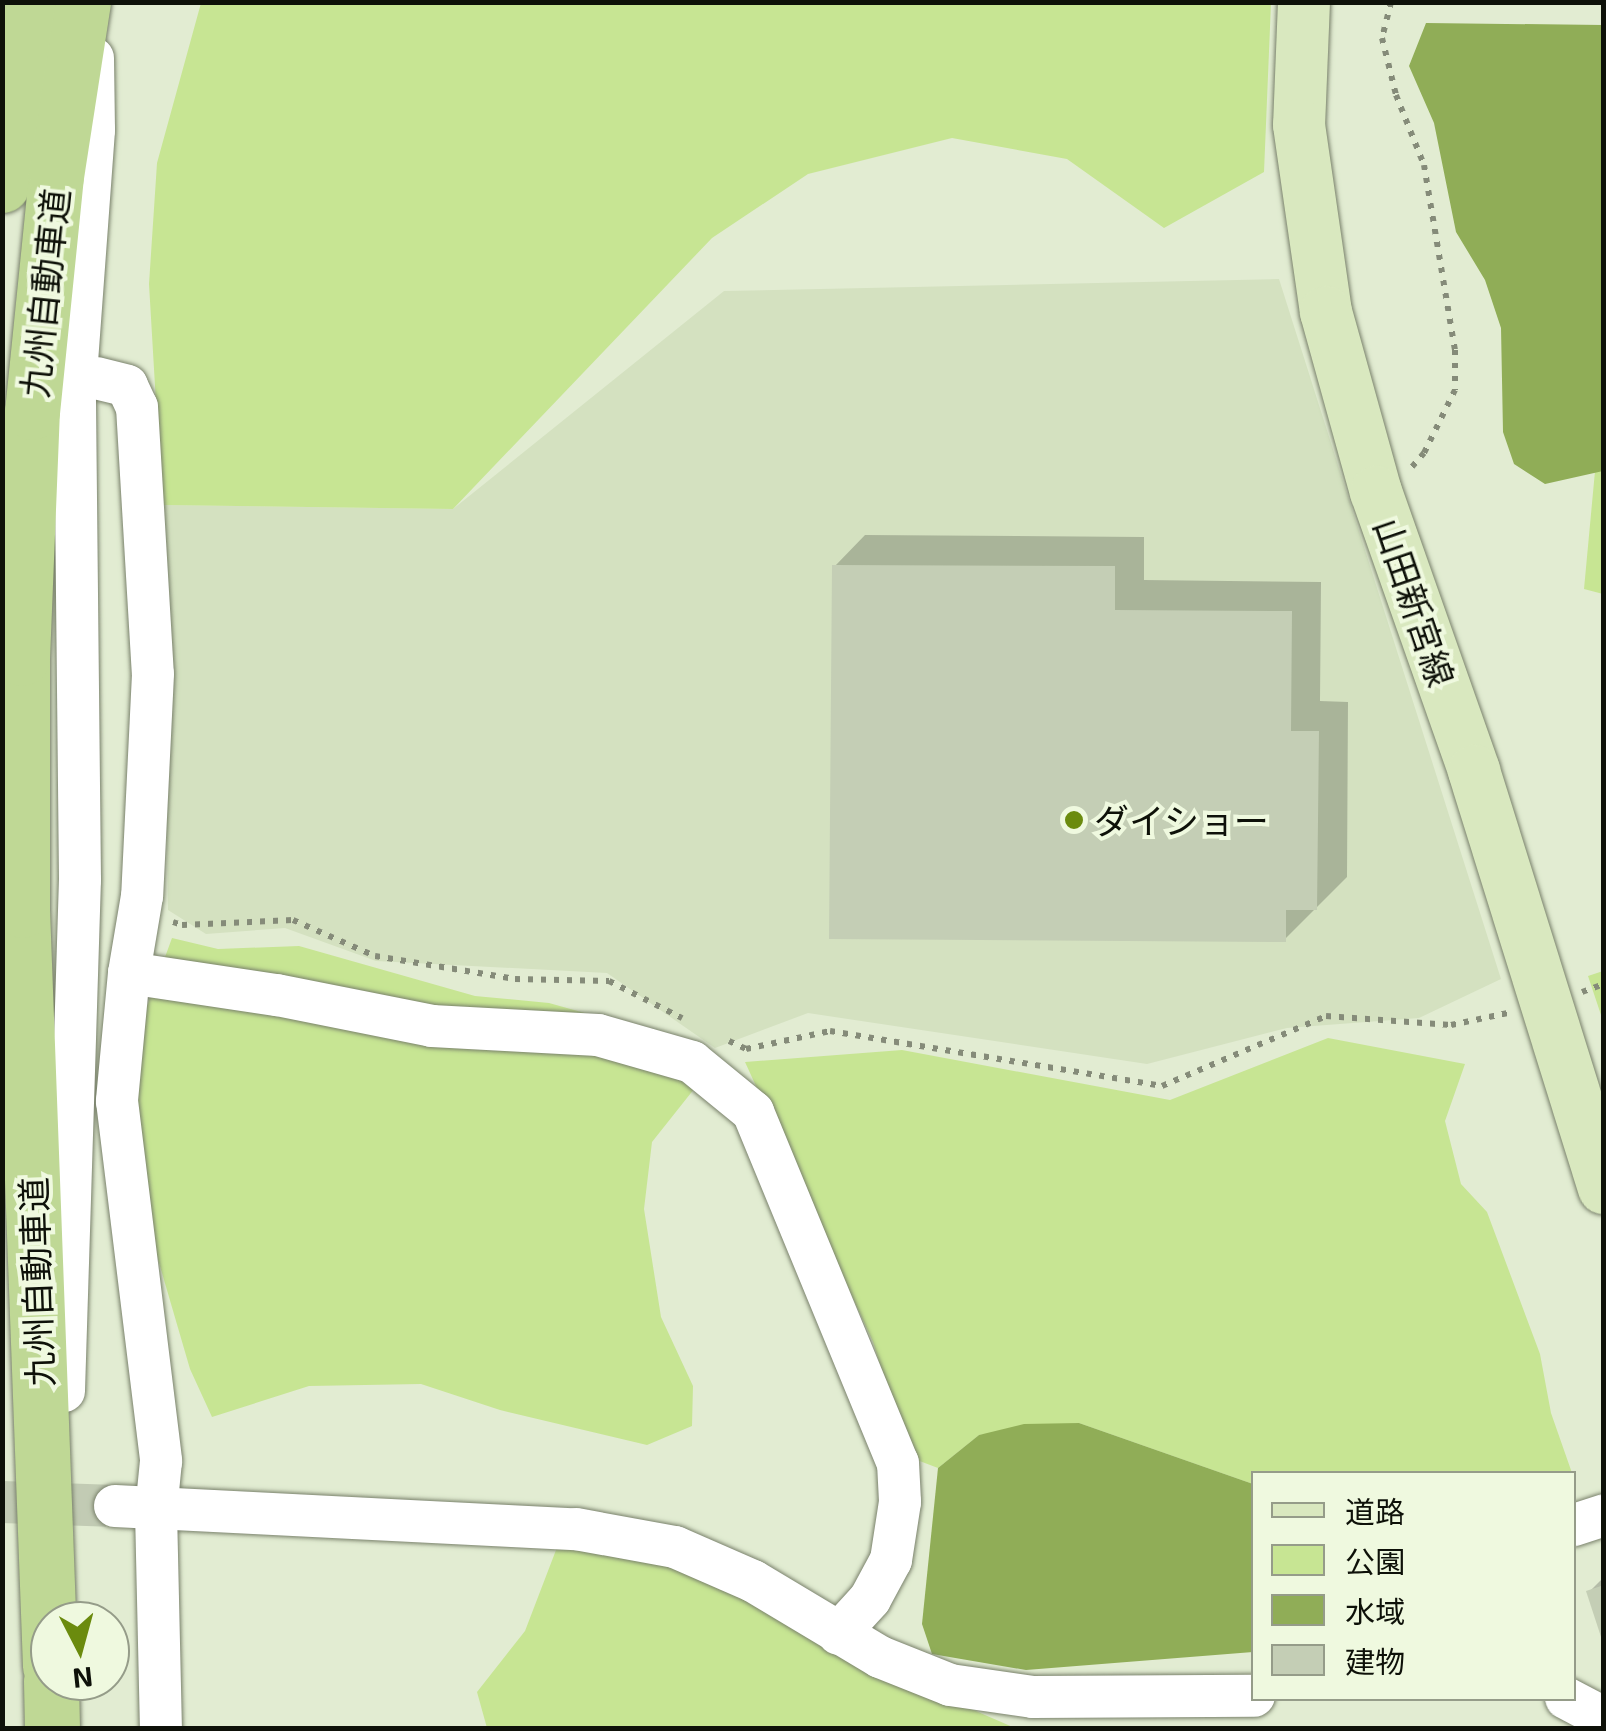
<!DOCTYPE html>
<meta charset="utf-8">
<style>
body{margin:0}
#map{position:relative;width:1606px;height:1731px;overflow:hidden;background:#e2ecd2;font-family:"Exo 2","Noto Sans JP",sans-serif}
div>[style]{position:absolute}
[style*='--x']{left:calc(var(--x)*1px);top:calc(var(--y)*1px);width:calc(var(--w)*1px);rotate:calc(var(--a)*1deg)}
.built>*{inset:0;background:#d4e1c0}
.green>*{inset:0;background:#c7e593}
.water>*{inset:0;background:#90ad57}
.shadow>*{inset:0;background:#0003}
.building>*{inset:0;background:#c4ceb5}
.minor-tunnel>*{height:42px;margin-top:-21px;transform-origin:0;background:repeating-linear-gradient(90deg,#c2cbb4 0 42px,transparent 0 63px)}
.path>*{height:6px;margin-top:-3px;transform-origin:0;background:repeating-linear-gradient(90deg,#858b79 0 5px,transparent 0 13px)}
.roads{filter:drop-shadow(0 0 2px #79816b) drop-shadow(0 0 2px #79816b)}
.minor>*{height:42px;margin:-21px;padding:0 21px;transform-origin:21px;border-radius:21px;background:#fff}
.major>*{height:52px;margin:-26px;padding:0 26px;transform-origin:26px;border-radius:26px;background:#d9e8bf}
.highway>*{height:55px;margin:-27.5px;padding:0 27.5px;transform-origin:27.5px;border-radius:27.5px;background:#bfd895}
.dots>*{width:28px;height:28px;translate:-50% -50%;box-sizing:border-box;border:5px solid #eff9df;border-radius:50%}
span{translate:-50% -50%;white-space:nowrap;text-align:center;line-height:1.15;-webkit-text-stroke:8px #eff9df;paint-order:stroke}
.street-label{font-size:35px;color:#0e1109}
.poi-label{font-size:35px;color:#0e1109}
.left{translate:0 -50%;text-align:left}
.frame{position:absolute;inset:0;border:5px solid #0e1109;pointer-events:none}
.legend{position:absolute;left:1251px;top:1471px;width:325px;height:230px;box-sizing:border-box;background:#eff9df;border:2px solid #959c89;margin:0;padding:12px 18px;list-style:none;font-size:30px;color:#0e1109}
.legend li{display:flex;align-items:center;gap:20px;height:50px}
.legend b{width:50px;border:2px solid #959c89}
.north{position:absolute;left:30px;top:1601px;width:100px;height:100px;box-sizing:border-box;background:#eff9df;border:2px solid #959c89;border-radius:50%;rotate:174deg;font-size:28px;font-weight:700;line-height:40px;text-align:center;color:#0e1109}
.north::after{content:'';display:block;margin:auto;width:35px;height:45px;background:#6b8b0e;clip-path:polygon(50% 0,100% 100%,50% 72%,0 100%)}
</style>
<div id="map">
<div class="built">
<i style="clip-path:polygon(1279px 279px,1501px 979px,1419px 1018px,1287px 1028px,1147px 1064px,808px 1013px,715px 1048px,607px 973px,376px 961px,285px 928px,206px 934px,168px 910px,162px 505px,453px 509px,724px 291px)"></i>
</div>
<div class="green">
<i style="clip-path:polygon(201px 3px,1271px 3px,1264px 172px,1164px 228px,1067px 159px,952px 138px,808px 174px,712px 238px,453px 509px,162px 505px,149px 284px,157px 163px)"></i>
<i style="clip-path:polygon(1603px 226px,1603px 594px,1584px 589px,1598px 439px)"></i>
<i style="clip-path:polygon(172px 938px,218px 949px,299px 946px,475px 996px,549px 1003px,660px 1034px,706px 1074px,652px 1142px,644px 1209px,661px 1317px,693px 1386px,692px 1426px,647px 1445px,500px 1410px,421px 1384px,309px 1386px,212px 1417px,190px 1369px,141px 1201px,127px 1061px)"></i>
<i style="clip-path:polygon(1603px 971px,1604px 971px,1603px 1021px,1588px 976px)"></i>
<i style="clip-path:polygon(1328px 1038px,1465px 1064px,1445px 1121px,1461px 1184px,1487px 1212px,1540px 1354px,1551px 1413px,1572px 1473px,1254px 1474px,1253px 1484px,1079px 1423px,979px 1435px,938px 1468px,909px 1457px,873px 1342px,745px 1062px,902px 1050px,1170px 1100px)"></i>
<i style="clip-path:polygon(561px 1537px,728px 1578px,835px 1650px,1015px 1728px,1049px 1728px,487px 1728px,477px 1692px,525px 1631px)"></i>
</div>
<div class="water">
<i style="clip-path:polygon(1426px 23px,1603px 25px,1603px 471px,1545px 484px,1514px 464px,1503px 432px,1501px 328px,1485px 280px,1456px 232px,1434px 123px,1409px 66px)"></i>
<i style="clip-path:polygon(1079px 1423px,1253px 1484px,1253px 1652px,1026px 1670px,932px 1654px,922px 1624px,938px 1468px,979px 1435px,1024px 1424px)"></i>
</div>
<div class="shadow">
<i style="clip-path:polygon(865px 535px,1144px 537px,1144px 580px,1321px 582px,1320px 701px,1348px 702px,1347px 877px,1285px 939px,835px 566px)"></i>
<i style="clip-path:polygon(1604px 1577px,1604px 1637px,1589px 1592px)"></i>
</div>
<div class="building">
<i style="clip-path:polygon(832px 565px,1115px 566px,1115px 610px,1292px 611px,1291px 731px,1319px 731px,1317px 910px,1286px 910px,1286px 942px,829px 939px)"></i>
<i style="clip-path:polygon(1604px 1585px,1604px 1643px,1603px 1643px,1586px 1591px)"></i>
</div>
<div class="minor-tunnel">
<i style="--x:2;--y:1502;--w:113;--a:2"></i>
</div>
<div class="path">
<i style="--x:1391;--y:2;--w:37;--a:104"></i>
<i style="--x:1382;--y:38;--w:59;--a:76.2"></i>
<i style="--x:1396;--y:95;--w:75;--a:68.2"></i>
<i style="--x:1424;--y:165;--w:188;--a:80.5"></i>
<i style="--x:1455;--y:350;--w:40;--a:90"></i>
<i style="--x:1455;--y:390;--w:70;--a:116.2"></i>
<i style="--x:1424;--y:453;--w:20;--a:131"></i>
<i style="--x:173;--y:922;--w:9;--a:18"></i>
<i style="--x:182;--y:925;--w:111;--a:-2.6"></i>
<i style="--x:293;--y:920;--w:90;--a:23.7"></i>
<i style="--x:375;--y:956;--w:142;--a:9.3"></i>
<i style="--x:515;--y:979;--w:94;--a:1.2"></i>
<i style="--x:609;--y:981;--w:82;--a:26.9"></i>
<i style="--x:1582;--y:992;--w:23;--a:-20"></i>
<i style="--x:729;--y:1041;--w:19;--a:25"></i>
<i style="--x:746;--y:1049;--w:86;--a:-12.1"></i>
<i style="--x:830;--y:1031;--w:337;--a:9.4"></i>
<i style="--x:1162;--y:1086;--w:178;--a:-23.1"></i>
<i style="--x:1326;--y:1016;--w:125;--a:4.1"></i>
<i style="--x:1451;--y:1025;--w:58;--a:-11.9"></i>
</div>
<div class="roads">
<div class="minor">
<i style="--x:96;--y:378;--w:32;--a:14"></i>
<i style="--x:127;--y:386;--w:23;--a:65"></i>
<i style="--x:137;--y:407;--w:267;--a:86.6"></i>
<i style="--x:153;--y:674;--w:222;--a:92.8"></i>
<i style="--x:142;--y:896;--w:78;--a:99.6"></i>
<i style="--x:129;--y:973;--w:129;--a:95.4"></i>
<i style="--x:117;--y:1101;--w:363;--a:83"></i>
<i style="--x:161;--y:1461;--w:50;--a:95.7"></i>
<i style="--x:156;--y:1511;--w:217;--a:88.7"></i>
<i style="--x:129;--y:973;--w:150;--a:8.5"></i>
<i style="--x:277;--y:995;--w:158;--a:11.3"></i>
<i style="--x:432;--y:1026;--w:166;--a:3.1"></i>
<i style="--x:598;--y:1035;--w:98;--a:16"></i>
<i style="--x:692;--y:1062;--w:79;--a:39.3"></i>
<i style="--x:753;--y:1112;--w:380;--a:67.6"></i>
<i style="--x:898;--y:1463;--w:39;--a:87"></i>
<i style="--x:900;--y:1502;--w:59;--a:98.8"></i>
<i style="--x:891;--y:1560;--w:44;--a:118.3"></i>
<i style="--x:870;--y:1599;--w:47;--a:132.4"></i>
<i style="--x:64;--y:1391;--w:511;--a:-88.21"></i>
<i style="--x:80;--y:880;--w:491;--a:-90.6"></i>
<i style="--x:75;--y:389;--w:260;--a:-85.8"></i>
<i style="--x:94;--y:130;--w:72;--a:-90.8"></i>
<i style="--x:115;--y:1506;--w:462;--a:2.9"></i>
<i style="--x:576;--y:1529;--w:101;--a:10.3"></i>
<i style="--x:675;--y:1547;--w:85;--a:23.6"></i>
<i style="--x:753;--y:1581;--w:148;--a:30.9"></i>
<i style="--x:880;--y:1657;--w:75;--a:21.8"></i>
<i style="--x:950;--y:1685;--w:84;--a:8.2"></i>
<i style="--x:1033;--y:1697;--w:221;--a:-0.3"></i>
<i style="--x:1574;--y:1525;--w:32;--a:-18"></i>
<i style="--x:1566;--y:1698;--w:43;--a:27.8"></i>
</div>
<div class="major">
<i style="--x:1304;--y:2;--w:123;--a:92.3"></i>
<i style="--x:1299;--y:125;--w:189;--a:81.8"></i>
<i style="--x:1326;--y:312;--w:187;--a:74.5"></i>
<i style="--x:1376;--y:492;--w:296;--a:70.6"></i>
<i style="--x:1474;--y:771;--w:437;--a:72.7"></i>
</div>
<div class="highway">
<i style="--x:2;--y:185;--w:185;--a:-81.9"></i>
<i style="--x:50;--y:1666;--w:757;--a:-92.12"></i>
<i style="--x:22;--y:910;--w:252;--a:-90"></i>
<i style="--x:22;--y:658;--w:246;--a:-87.7"></i>
<i style="--x:32;--y:412;--w:237;--a:-84.2"></i>
<i style="--x:56;--y:176;--w:176;--a:-81.2"></i>
<i style="--x:51;--y:1681;--w:47;--a:88.8"></i>
</div>
</div>
<div class="dots">
<i style="left:1074px;top:820px;background:#6b8b0e"></i>
</div>
<div class="street-label">
<span style="left:44px;top:293px;rotate:-84deg">九州自動車道</span>
<span style="left:1415px;top:602px;rotate:71deg">山田新宮線</span>
<span style="left:36px;top:1282px;rotate:-92deg">九州自動車道</span>
</div>
<div class="poi-label">
<span class="left" style="left:1094px;top:820px">ダイショー</span>
</div>
<div class="frame"></div>
<ul class="legend">
<li><b style="height:12px;background:#d9e8bf"></b>道路</li>
<li><b style="height:28px;background:#c7e593"></b>公園</li>
<li><b style="height:28px;background:#90ad57"></b>水域</li>
<li><b style="height:28px;background:#c4ceb5"></b>建物</li>
</ul>
<div class="north">N</div>
</div>
